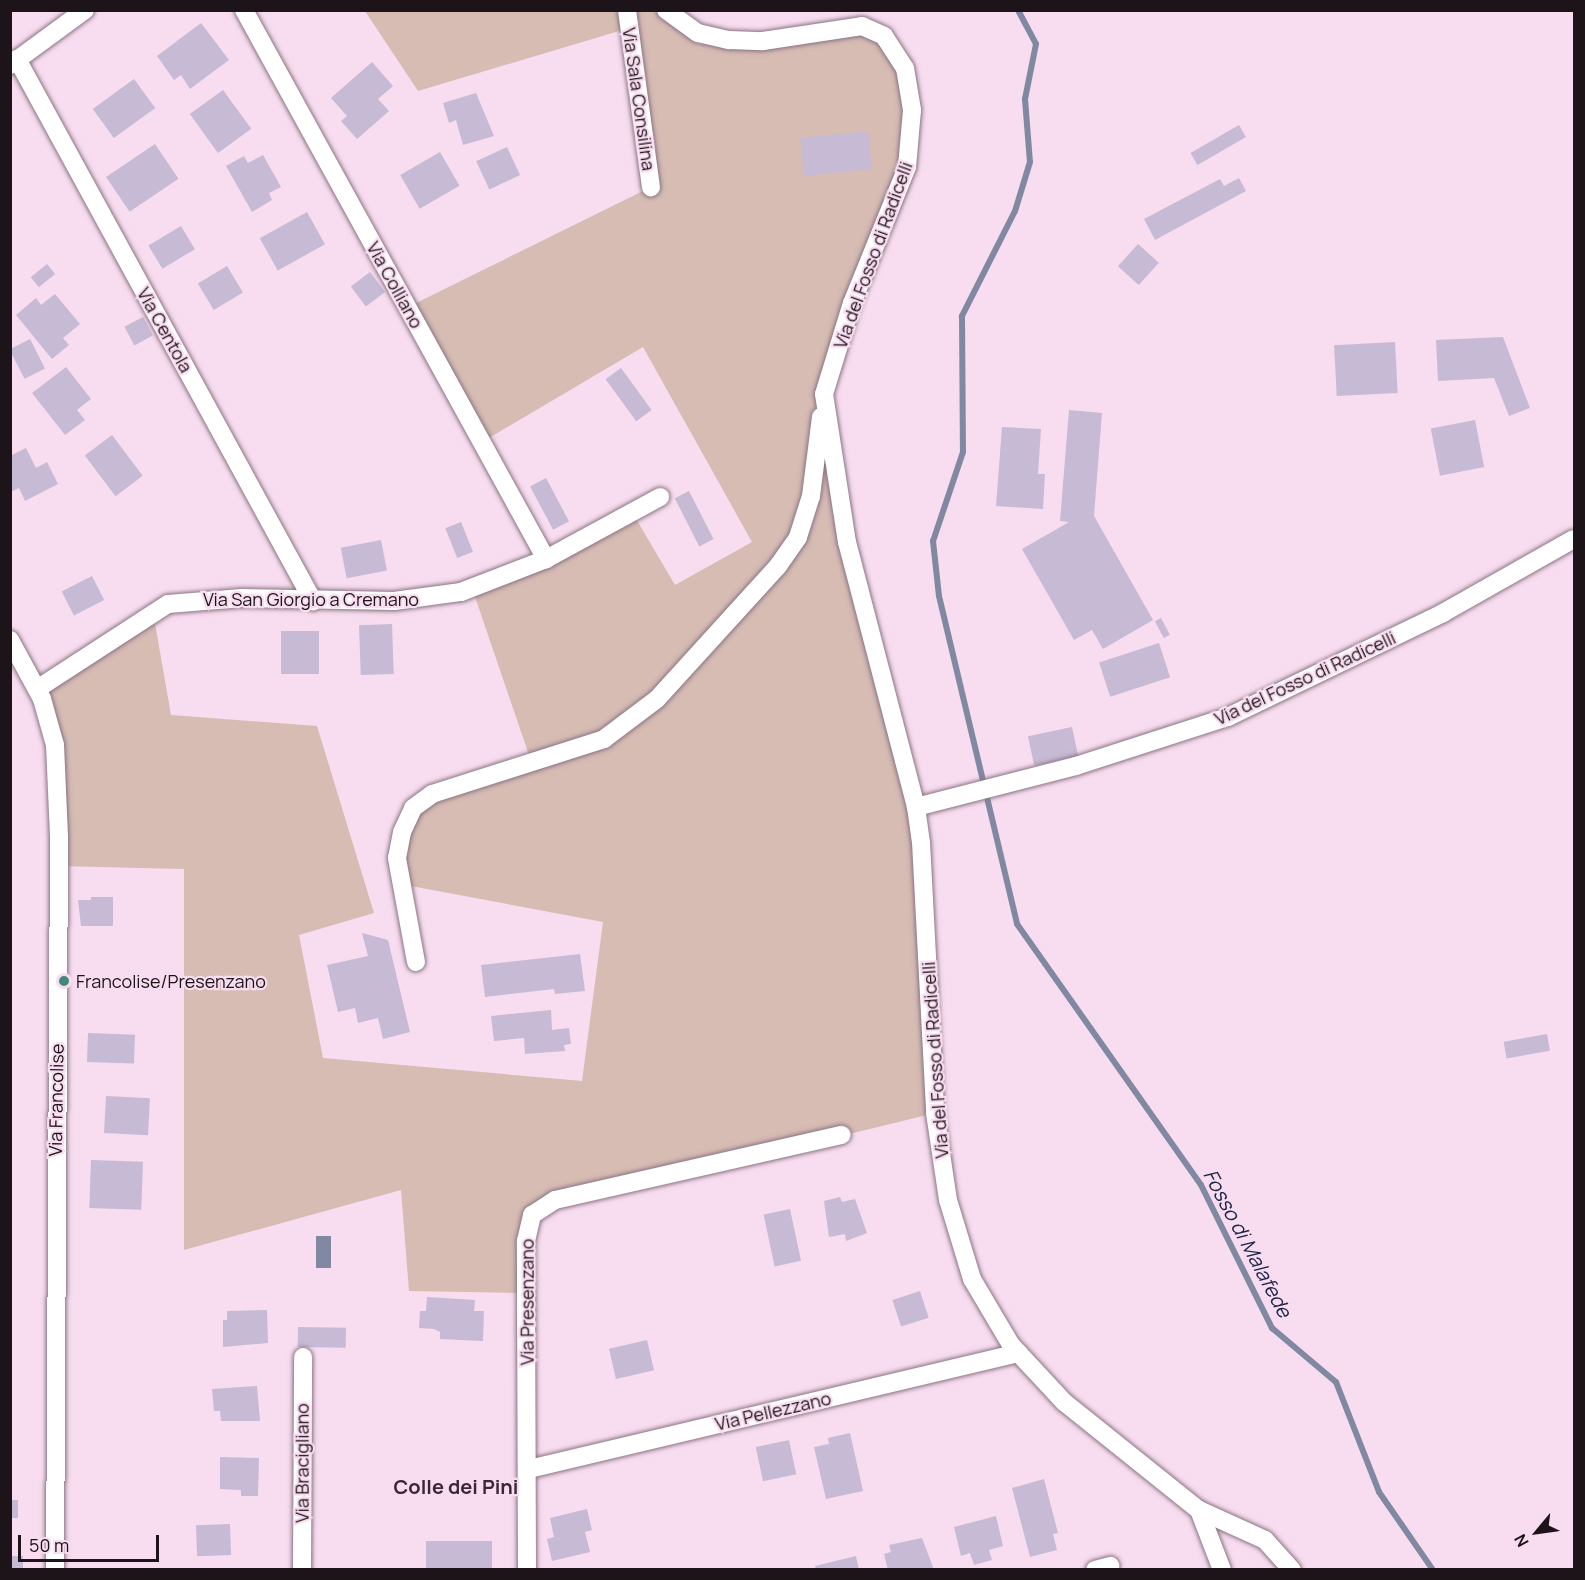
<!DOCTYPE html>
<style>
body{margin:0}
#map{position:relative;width:1585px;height:1580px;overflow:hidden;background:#f7ddef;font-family:Manrope,sans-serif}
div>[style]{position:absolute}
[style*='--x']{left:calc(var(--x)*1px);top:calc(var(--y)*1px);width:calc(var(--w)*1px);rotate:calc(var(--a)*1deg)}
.green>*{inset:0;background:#d6bcb3}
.water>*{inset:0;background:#8188a2;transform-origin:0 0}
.stream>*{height:6px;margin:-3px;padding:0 3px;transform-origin:3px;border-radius:3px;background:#8188a2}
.building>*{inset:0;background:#c6bad4;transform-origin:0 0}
.roads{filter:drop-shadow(0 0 2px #8b7484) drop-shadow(0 0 2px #8b7484)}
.street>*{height:18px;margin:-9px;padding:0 9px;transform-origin:9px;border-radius:9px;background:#fff}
.dots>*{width:16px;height:16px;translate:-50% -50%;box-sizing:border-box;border:3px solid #f7ddef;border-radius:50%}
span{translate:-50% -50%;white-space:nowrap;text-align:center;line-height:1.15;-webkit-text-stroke:4.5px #f7ddef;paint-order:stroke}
.street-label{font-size:18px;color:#1d141a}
.poi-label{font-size:18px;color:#1d141a}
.left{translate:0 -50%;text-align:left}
.water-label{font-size:20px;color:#20254c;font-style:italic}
.neighbourhood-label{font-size:20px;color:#3a2634;font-weight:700}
.frame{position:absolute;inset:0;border:12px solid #1d141a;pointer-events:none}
.north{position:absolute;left:1507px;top:1502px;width:60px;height:60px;-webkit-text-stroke:4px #f7ddef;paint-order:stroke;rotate:241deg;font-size:16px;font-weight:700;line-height:24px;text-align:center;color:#1d141a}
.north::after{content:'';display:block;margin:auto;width:21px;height:27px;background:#1d141a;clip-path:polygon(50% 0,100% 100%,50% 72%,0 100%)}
.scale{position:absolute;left:18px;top:1535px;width:141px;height:27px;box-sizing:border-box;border:3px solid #1d141a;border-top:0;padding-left:8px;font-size:18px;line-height:21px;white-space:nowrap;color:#1d141a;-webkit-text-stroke:4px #f7ddef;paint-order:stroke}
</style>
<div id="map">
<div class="green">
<i style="clip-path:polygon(365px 11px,666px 11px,697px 44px,780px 38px,849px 26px,897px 51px,911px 142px,824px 394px,842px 521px,916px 807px,935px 1113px,535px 1211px,527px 1293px,409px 1291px,401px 1190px,184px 1250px,184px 869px,58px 866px,54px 732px,37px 689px,153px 612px,171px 715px,317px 726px,374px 913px,299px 935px,323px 1058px,582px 1081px,603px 922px,400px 884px,399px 844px,432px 794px,532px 764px,472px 588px,632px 512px,675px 585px,752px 542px,643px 347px,482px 442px,408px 307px,651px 187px,629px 28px,418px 91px)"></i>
</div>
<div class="water">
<i style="left:316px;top:1236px;width:15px;height:32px"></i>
</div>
<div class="stream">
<i style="--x:1018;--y:10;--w:38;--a:62"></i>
<i style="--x:1036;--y:44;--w:56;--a:101.3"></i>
<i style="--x:1025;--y:99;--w:63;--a:85.5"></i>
<i style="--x:1030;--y:162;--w:51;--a:107"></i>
<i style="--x:1015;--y:211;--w:118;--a:116.8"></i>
<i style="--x:962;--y:316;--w:136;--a:89.6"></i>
<i style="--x:963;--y:452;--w:94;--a:108.6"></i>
<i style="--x:933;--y:541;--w:55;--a:83.8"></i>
<i style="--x:939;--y:596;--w:337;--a:76.6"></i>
<i style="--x:1017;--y:924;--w:319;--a:54.8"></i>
<i style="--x:1201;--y:1185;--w:160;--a:63.6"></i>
<i style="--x:1272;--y:1328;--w:84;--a:40.2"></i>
<i style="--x:1336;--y:1382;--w:118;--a:68.6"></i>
<i style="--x:1379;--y:1492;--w:95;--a:55.3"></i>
</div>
<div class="building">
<i style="clip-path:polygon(201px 23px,229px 60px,190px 89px,181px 75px,174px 80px,157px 56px)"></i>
<i style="clip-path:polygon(372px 62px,393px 86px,378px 99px,389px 111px,357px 139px,341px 121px,347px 116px,331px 98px)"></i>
<i style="left:134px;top:79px;width:36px;height:51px;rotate:54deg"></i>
<i style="left:223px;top:90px;width:48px;height:41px;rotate:54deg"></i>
<i style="clip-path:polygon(476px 93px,494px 136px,463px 145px,456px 120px,449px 123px,443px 103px)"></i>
<i style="left:1239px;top:125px;width:14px;height:56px;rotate:60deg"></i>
<i style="left:868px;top:131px;width:38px;height:68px;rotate:84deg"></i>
<i style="left:155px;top:144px;width:42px;height:59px;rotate:56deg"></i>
<i style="left:507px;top:147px;width:31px;height:34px;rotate:65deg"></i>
<i style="left:440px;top:152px;width:39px;height:46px;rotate:60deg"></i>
<i style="clip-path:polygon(263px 155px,281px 187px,269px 193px,272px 200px,252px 212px,226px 166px,244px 156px,248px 163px)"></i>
<i style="clip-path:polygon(1239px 178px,1246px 191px,1155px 240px,1144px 219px,1220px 179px,1224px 186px)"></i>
<i style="left:307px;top:212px;width:37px;height:54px;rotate:61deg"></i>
<i style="left:181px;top:226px;width:27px;height:38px;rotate:59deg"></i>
<i style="left:1138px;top:244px;width:28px;height:30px;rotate:42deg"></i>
<i style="left:47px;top:264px;width:13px;height:21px;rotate:51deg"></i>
<i style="left:227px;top:266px;width:31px;height:34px;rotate:59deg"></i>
<i style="left:370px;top:272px;width:25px;height:24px;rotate:53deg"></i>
<i style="clip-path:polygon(55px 294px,80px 324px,63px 338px,69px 345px,52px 359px,16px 315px,36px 298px,41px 305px)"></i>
<i style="left:143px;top:317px;width:21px;height:21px;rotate:62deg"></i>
<i style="clip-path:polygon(1503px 337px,1530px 408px,1509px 416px,1494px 378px,1438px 381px,1436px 340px)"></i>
<i style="left:30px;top:339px;width:33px;height:23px;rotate:63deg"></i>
<i style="left:1395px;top:342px;width:51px;height:61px;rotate:87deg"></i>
<i style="clip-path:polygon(66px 367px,91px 399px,77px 410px,85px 420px,65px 435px,32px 393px)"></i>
<i style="left:621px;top:368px;width:52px;height:19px;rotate:54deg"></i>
<i style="clip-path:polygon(1069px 410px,1102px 413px,1094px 516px,1153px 620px,1103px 649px,1092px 630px,1074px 640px,1022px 549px,1069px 522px,1060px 521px)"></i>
<i style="left:1475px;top:420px;width:48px;height:45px;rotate:79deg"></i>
<i style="clip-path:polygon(1002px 427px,1041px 429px,1038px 474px,1045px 474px,1043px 509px,996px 506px)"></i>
<i style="left:112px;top:435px;width:51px;height:34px;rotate:53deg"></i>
<i style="clip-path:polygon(26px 448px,36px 468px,47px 462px,58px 484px,25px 501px,19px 488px,10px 492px,10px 456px)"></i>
<i style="left:546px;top:478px;width:49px;height:18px;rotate:62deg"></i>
<i style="left:689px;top:491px;width:54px;height:16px;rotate:63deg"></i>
<i style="left:461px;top:522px;width:32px;height:17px;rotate:68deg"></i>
<i style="left:381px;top:540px;width:31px;height:41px;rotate:79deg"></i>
<i style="left:92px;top:576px;width:27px;height:34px;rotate:63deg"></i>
<i style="left:1161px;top:618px;width:19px;height:7px;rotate:62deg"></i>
<i style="left:392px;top:624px;width:50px;height:33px;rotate:88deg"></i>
<i style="left:281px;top:631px;width:38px;height:43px"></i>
<i style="left:1159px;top:643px;width:36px;height:63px;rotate:72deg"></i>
<i style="left:1072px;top:727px;width:30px;height:45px;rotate:78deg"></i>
<i style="clip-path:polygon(91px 897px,113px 897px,113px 926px,81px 926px,78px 900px,91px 900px)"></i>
<i style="clip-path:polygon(362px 933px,388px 940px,410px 1032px,383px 1039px,378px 1018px,358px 1023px,355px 1008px,338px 1012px,327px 965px,368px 956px)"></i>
<i style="clip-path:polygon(580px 954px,585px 991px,555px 994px,554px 989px,485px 997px,481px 965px)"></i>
<i style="clip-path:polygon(551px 1010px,552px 1030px,569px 1028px,571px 1044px,564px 1045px,565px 1051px,525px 1054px,524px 1038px,494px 1041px,491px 1016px)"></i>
<i style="left:88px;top:1033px;width:47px;height:29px;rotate:2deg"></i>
<i style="left:1547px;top:1034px;width:17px;height:44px;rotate:80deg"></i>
<i style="left:106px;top:1096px;width:44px;height:37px;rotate:3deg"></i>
<i style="left:91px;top:1160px;width:52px;height:48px;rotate:2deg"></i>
<i style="clip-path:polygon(840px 1197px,842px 1202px,855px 1199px,867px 1233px,846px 1241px,845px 1234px,829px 1237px,824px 1201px)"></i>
<i style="left:790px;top:1209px;width:53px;height:27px;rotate:78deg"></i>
<i style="left:920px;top:1291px;width:28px;height:29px;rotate:72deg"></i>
<i style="clip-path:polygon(427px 1297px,475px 1300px,474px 1311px,484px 1311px,483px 1341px,440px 1339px,440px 1332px,434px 1329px,419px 1328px,420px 1311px,426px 1311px)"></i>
<i style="clip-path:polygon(267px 1310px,268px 1343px,223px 1347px,223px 1320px,227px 1320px,227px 1311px)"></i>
<i style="left:298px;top:1327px;width:48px;height:20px;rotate:1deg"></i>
<i style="left:647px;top:1340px;width:31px;height:39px;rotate:77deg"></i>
<i style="clip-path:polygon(257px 1386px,260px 1421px,221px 1421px,220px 1411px,214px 1411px,212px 1389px)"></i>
<i style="clip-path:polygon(850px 1433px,863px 1491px,826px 1499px,814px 1447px,829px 1444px,828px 1438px)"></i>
<i style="left:789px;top:1440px;width:35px;height:34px;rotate:78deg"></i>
<i style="clip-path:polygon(220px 1457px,259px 1458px,258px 1496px,241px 1496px,241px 1490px,220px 1489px)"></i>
<i style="clip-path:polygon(1044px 1479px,1058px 1533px,1053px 1534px,1057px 1550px,1030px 1557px,1012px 1488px)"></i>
<i style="left:10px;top:1500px;width:8px;height:18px"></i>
<i style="clip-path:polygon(587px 1509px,592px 1530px,585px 1532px,590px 1552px,552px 1561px,547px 1539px,554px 1537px,550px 1518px)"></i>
<i style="clip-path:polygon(996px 1516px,1003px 1546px,989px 1550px,992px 1560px,974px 1565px,970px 1553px,961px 1556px,954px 1527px)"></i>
<i style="left:230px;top:1524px;width:31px;height:34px;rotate:88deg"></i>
<i style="clip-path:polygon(922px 1538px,934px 1570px,888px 1570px,884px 1554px,891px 1552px,889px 1545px)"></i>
<i style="left:426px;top:1541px;width:66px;height:29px"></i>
<i style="left:10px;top:1556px;width:13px;height:14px"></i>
<i style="clip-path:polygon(856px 1556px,859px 1570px,816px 1570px,815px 1566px)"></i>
</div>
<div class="roads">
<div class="street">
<i style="--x:244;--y:10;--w:627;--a:61.19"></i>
<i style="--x:627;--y:10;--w:179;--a:82.3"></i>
<i style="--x:666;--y:10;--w:39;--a:36"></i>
<i style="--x:698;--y:33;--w:32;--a:13"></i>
<i style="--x:729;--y:40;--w:34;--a:2"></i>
<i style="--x:763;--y:41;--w:100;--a:-8.6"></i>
<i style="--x:862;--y:26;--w:24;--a:24"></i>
<i style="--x:884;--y:36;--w:38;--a:57"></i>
<i style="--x:905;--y:68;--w:43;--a:80.5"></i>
<i style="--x:912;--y:110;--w:57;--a:95"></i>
<i style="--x:907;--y:167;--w:147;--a:112"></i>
<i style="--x:852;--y:303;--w:95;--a:107.1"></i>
<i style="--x:824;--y:394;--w:150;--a:81.2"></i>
<i style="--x:847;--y:542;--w:274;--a:75.4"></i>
<i style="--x:916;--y:807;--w:35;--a:82"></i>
<i style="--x:921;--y:842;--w:271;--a:87"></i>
<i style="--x:935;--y:1113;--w:88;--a:81.5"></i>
<i style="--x:948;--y:1200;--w:83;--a:73.1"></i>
<i style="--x:972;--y:1279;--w:77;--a:59.4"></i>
<i style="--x:1011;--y:1345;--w:78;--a:47.1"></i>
<i style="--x:1064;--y:1402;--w:173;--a:38.7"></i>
<i style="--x:1199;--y:1510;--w:64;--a:69"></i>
<i style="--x:17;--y:59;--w:618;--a:61.36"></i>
<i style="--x:10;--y:65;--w:93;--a:-36.3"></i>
<i style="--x:10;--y:640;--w:67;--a:61.5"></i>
<i style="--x:42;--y:699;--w:48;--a:74.2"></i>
<i style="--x:55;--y:745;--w:92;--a:87.5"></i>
<i style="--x:59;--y:837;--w:733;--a:90.31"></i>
<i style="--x:37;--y:689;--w:156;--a:-33"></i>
<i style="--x:168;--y:604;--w:74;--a:-4.6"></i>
<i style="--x:242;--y:598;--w:152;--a:1.1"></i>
<i style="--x:394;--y:601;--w:68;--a:-7.7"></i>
<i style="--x:461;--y:592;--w:91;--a:-21.2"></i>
<i style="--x:546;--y:559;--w:130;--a:-28.5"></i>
<i style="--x:916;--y:807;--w:165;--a:-14.4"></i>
<i style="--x:1076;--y:766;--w:160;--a:-17.9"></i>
<i style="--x:1228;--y:717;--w:239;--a:-25.8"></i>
<i style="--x:1443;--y:613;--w:150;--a:-29.5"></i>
<i style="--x:416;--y:962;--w:106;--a:-100.4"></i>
<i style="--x:397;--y:858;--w:26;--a:-79"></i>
<i style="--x:402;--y:832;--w:26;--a:-65"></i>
<i style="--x:413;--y:808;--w:24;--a:-36"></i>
<i style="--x:432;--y:794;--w:181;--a:-17.7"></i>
<i style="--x:604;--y:739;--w:66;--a:-37"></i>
<i style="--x:657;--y:699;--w:180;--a:-47.7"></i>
<i style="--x:778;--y:566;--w:35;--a:-55"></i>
<i style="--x:798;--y:537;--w:43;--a:-72.4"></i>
<i style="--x:811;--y:496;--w:80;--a:-82.8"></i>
<i style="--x:529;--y:1469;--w:503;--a:-13.34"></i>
<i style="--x:1199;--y:1510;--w:72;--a:24.4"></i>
<i style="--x:1265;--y:1540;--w:40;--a:48"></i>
<i style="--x:302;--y:1570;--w:213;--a:-89.7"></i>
<i style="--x:527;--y:1570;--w:329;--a:-90.2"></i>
<i style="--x:526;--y:1241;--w:27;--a:-77"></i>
<i style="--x:532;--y:1215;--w:27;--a:-33"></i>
<i style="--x:555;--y:1200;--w:294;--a:-12.8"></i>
<i style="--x:1095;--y:1570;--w:16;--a:-15"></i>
</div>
</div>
<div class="dots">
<i style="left:64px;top:981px;background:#43887c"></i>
</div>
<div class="street-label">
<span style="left:639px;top:99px;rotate:82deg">Via Sala Consilina</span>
<span style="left:873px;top:255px;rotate:-70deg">Via del Fosso di Radicelli</span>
<span style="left:395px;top:285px;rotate:61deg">Via Colliano</span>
<span style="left:165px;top:330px;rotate:61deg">Via Centola</span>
<span style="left:311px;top:599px">Via San Giorgio a Cremano</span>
<span style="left:1305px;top:678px;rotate:-25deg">Via del Fosso di Radicelli</span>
<span style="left:935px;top:1060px;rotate:-94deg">Via del Fosso di Radicelli</span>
<span style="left:56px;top:1100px;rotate:-89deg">Via Francolise</span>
<span style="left:527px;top:1302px;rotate:-90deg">Via Presenzano</span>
<span style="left:773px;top:1411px;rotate:-13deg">Via Pellezzano</span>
<span style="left:302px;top:1463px;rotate:-90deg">Via Bracigliano</span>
</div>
<div class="poi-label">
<span class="left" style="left:76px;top:981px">Francolise/Presenzano</span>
</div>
<div class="water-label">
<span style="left:1248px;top:1243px;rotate:62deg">Fosso di Malafede</span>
</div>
<div class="neighbourhood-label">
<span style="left:456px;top:1486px">Colle dei Pini</span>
</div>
<div class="frame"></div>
<div class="north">N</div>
<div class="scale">50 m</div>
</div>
